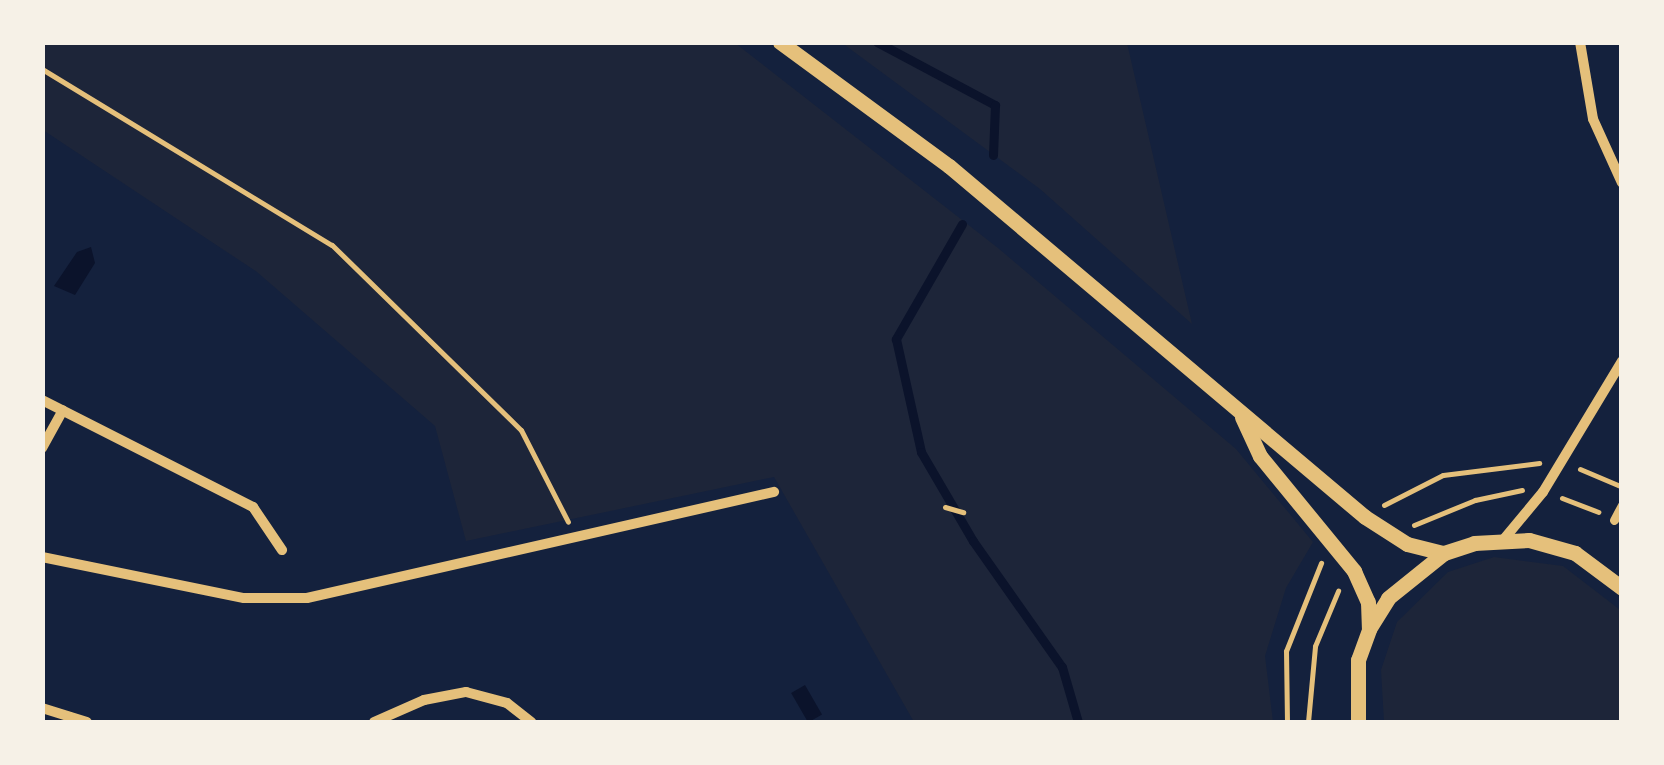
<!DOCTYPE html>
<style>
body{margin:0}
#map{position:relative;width:1664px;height:765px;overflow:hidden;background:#14213d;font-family:"Zilla Slab",serif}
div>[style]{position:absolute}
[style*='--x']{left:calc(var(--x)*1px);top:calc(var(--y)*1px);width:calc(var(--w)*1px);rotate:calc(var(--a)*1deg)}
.green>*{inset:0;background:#1d2539}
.water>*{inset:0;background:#0b132b;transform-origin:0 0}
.stream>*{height:9px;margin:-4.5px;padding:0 4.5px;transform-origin:4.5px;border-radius:4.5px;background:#0b132b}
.path>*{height:5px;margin:-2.5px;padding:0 2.5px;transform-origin:2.5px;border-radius:2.5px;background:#e5c07b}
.pedestrian>*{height:9px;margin:-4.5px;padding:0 4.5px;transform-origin:4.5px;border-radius:4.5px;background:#e5c07b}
.minor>*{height:10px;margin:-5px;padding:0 5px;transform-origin:5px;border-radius:5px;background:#e5c07b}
.secondary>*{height:15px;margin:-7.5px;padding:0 7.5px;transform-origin:7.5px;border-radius:7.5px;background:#e5c07b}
span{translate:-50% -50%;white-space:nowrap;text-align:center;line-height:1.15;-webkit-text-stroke:10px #f6f1e7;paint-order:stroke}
.frame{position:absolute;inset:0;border:45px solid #f6f1e7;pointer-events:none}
</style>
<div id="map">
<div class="green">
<i style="clip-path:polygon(42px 43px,735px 43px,998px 248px,1236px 449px,1313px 542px,1286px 588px,1265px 656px,1273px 722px,914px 722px,774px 477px,466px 541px,435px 426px,257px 272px,43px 130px)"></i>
<i style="clip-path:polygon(842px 43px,1127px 43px,1192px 324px,1040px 189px)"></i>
<i style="clip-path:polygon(1494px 557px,1563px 566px,1619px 609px,1621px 722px,1384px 722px,1381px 670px,1397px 622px,1448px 572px)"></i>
</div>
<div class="water">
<i style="clip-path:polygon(91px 247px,95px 263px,75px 295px,54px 286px,77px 252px)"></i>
<i style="left:805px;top:685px;width:34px;height:16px;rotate:60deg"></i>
</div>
<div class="stream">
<i style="--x:877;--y:42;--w:134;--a:28.1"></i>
<i style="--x:995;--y:105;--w:50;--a:92.3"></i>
<i style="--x:962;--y:224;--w:133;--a:119.9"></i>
<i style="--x:896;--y:339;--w:116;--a:77.5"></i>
<i style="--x:921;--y:452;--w:103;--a:59.7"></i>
<i style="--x:973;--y:541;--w:154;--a:54.8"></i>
<i style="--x:1062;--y:667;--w:57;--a:73.8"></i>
</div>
<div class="path">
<i style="--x:42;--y:69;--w:339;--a:31.3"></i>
<i style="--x:332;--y:245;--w:264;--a:44.4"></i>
<i style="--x:521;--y:430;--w:103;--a:62.9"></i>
<i style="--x:1580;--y:469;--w:43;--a:23"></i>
<i style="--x:1562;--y:498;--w:39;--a:21"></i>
<i style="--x:1384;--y:505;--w:66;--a:-27"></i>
<i style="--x:1443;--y:475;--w:97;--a:-7.1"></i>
<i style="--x:945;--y:507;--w:19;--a:16"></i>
<i style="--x:1414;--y:525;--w:66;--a:-22.3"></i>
<i style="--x:1475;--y:500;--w:48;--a:-12"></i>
<i style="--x:1287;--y:722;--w:71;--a:-90.8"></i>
<i style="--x:1286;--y:651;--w:95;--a:-68.3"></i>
<i style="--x:1308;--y:722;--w:76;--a:-84.7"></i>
<i style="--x:1315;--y:646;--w:60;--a:-67.3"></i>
</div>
<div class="pedestrian">
<i style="--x:1614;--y:520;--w:17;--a:-62"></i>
</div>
<div class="minor">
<i style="--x:1580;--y:42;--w:78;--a:80.4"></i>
<i style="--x:1593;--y:119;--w:70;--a:65.6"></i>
<i style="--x:42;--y:400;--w:237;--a:26.9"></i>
<i style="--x:253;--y:507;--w:52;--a:56"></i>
<i style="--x:42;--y:448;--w:43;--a:-61.1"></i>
<i style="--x:1504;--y:539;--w:61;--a:-50.3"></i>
<i style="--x:1543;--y:492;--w:153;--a:-58.9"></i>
<i style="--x:42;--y:557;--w:206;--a:11.5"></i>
<i style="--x:244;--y:598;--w:63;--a:0"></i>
<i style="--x:307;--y:598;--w:479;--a:-12.8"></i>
<i style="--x:42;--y:708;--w:47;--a:17.3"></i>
<i style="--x:374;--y:722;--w:55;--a:-23.7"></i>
<i style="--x:424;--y:700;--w:43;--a:-10.8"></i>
<i style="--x:466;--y:692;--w:42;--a:15"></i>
<i style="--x:507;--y:703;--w:31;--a:38"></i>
</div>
<div class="secondary">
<i style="--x:780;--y:42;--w:210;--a:36.3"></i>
<i style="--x:949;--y:166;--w:544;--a:40.16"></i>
<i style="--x:1365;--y:517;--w:50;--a:32.7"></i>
<i style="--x:1407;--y:544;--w:38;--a:14"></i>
<i style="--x:1242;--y:417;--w:43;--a:65.2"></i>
<i style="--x:1260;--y:456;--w:149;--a:50.7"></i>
<i style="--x:1354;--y:571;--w:34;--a:66"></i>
<i style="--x:1368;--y:602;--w:26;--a:88"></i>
<i style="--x:1358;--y:722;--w:62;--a:-90"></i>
<i style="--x:1358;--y:660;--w:33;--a:-70"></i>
<i style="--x:1369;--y:629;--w:36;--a:-58"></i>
<i style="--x:1388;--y:598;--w:72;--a:-38.8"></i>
<i style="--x:1444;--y:553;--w:32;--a:-18"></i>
<i style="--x:1474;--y:543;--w:55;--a:-3.1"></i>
<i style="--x:1529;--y:540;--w:48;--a:15.8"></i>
<i style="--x:1575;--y:553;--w:59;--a:36.7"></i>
</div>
<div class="frame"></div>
</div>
